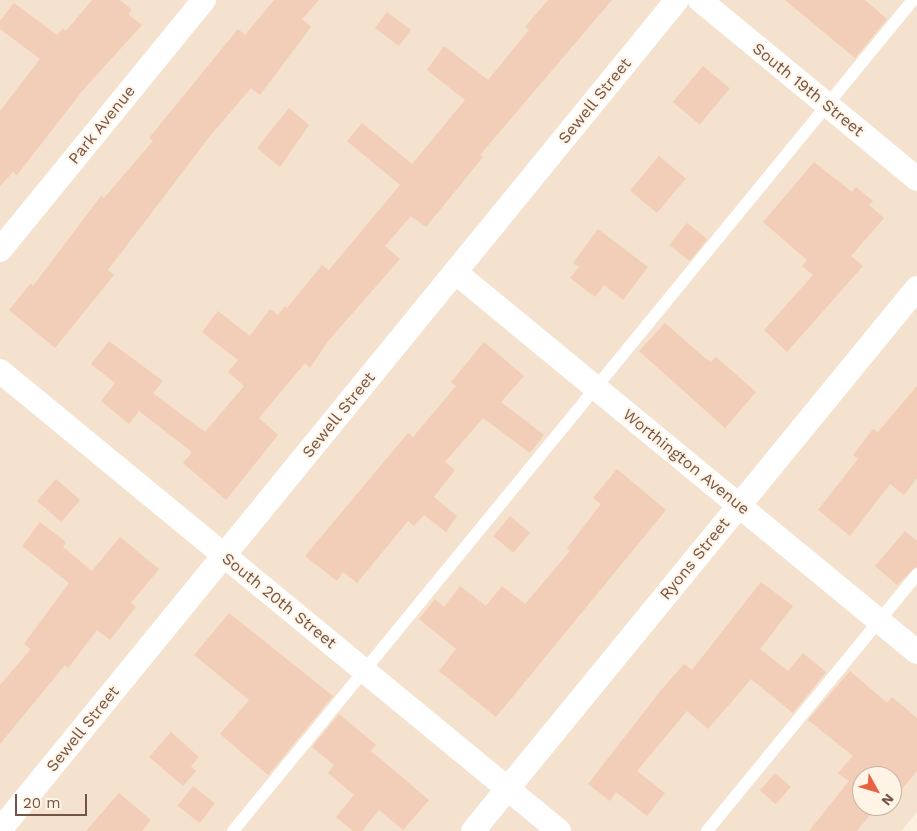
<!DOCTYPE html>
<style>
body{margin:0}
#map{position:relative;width:917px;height:831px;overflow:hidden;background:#fcf0df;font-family:"Work Sans",sans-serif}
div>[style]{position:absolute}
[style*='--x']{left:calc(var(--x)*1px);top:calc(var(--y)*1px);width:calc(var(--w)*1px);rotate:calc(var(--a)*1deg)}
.residential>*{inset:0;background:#f4e2ce}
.building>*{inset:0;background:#f2cdb7;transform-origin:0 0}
.service>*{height:12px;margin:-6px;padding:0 6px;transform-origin:6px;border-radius:6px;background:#fff}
.minor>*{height:24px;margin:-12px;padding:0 12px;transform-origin:12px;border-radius:12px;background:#fff}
span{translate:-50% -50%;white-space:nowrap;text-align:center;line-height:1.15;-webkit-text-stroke:4px #fff4e6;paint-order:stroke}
.street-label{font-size:16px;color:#735547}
.north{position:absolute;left:852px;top:766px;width:50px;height:50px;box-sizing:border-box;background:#fff4e6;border:1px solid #c7b4a6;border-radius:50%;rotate:129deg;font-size:14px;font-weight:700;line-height:20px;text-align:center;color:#735547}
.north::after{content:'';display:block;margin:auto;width:18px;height:22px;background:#e96242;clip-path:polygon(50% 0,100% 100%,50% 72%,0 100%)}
.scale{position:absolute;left:15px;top:794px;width:72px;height:22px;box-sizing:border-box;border:2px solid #735547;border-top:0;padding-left:6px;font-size:15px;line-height:18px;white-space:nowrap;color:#735547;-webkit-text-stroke:4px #fff4e6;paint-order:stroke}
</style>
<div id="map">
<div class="residential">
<i style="clip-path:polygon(evenodd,0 0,917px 0,917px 812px,901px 831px,0 831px,0 0,862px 776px,892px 776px,892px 806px,862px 806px,862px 776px)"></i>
</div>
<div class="building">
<i style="clip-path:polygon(92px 0,120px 0,132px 10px,128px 14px,142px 25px,83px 90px,17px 175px,13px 172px,0 186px,0 111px,40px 59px,0 29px,0 21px,14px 3px,57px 35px,63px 28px,66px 31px)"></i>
<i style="clip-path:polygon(274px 0,319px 0,302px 19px,311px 27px,260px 95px,251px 88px,210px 136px,108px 270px,114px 275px,55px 348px,9px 310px,31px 283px,33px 286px,101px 196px,104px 198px,153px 141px,149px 138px,238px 29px,245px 35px)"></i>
<i style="clip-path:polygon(548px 0,612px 0,480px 155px,483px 157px,426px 227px,411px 216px,385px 246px,400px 259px,329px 340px,310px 368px,305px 363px,259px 418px,278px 435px,226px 500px,183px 463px,192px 452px,139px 411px,129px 424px,101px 401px,115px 383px,91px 364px,109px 341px,163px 381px,153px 393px,205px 432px,244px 386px,228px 372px,238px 360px,202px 332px,218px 311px,250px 336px,270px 309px,278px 315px,285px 306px,287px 308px,322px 265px,329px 270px,400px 185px,347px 141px,362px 123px,412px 164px,465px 100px,427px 70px,444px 46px,488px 80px,529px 30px,525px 27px)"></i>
<i style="clip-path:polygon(785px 0,865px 0,887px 19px,855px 58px)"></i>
<i style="left:387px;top:12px;width:30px;height:20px;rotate:37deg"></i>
<i style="left:703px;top:66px;width:35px;height:47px;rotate:40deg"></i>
<i style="clip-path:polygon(289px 108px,309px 125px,280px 167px,257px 148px)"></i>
<i style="left:659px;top:156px;width:35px;height:45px;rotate:40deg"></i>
<i style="clip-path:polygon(814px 162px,852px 192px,856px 187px,873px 201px,869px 205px,884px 218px,851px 256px,863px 266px,787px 352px,764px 330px,813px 275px,802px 266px,807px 260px,763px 222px)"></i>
<i style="left:687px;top:223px;width:26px;height:28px;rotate:39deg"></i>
<i style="clip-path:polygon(598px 229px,648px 267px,623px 300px,604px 285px,595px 297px,570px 278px,579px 267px,573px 263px)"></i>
<i style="clip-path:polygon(665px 323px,705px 358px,711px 362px,716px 357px,756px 392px,725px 428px,639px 351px)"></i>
<i style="clip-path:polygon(484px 342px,524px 376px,501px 402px,544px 435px,530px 453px,483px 418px,445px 462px,455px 470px,434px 497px,457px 516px,446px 532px,424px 515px,414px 526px,408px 521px,357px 583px,343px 572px,337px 581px,305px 556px,408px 433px,413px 437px,456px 386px,451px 382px)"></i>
<i style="clip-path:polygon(917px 386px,917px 478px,904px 495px,890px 484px,850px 536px,818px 510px,858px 459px,853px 455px,873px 429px,878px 432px)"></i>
<i style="clip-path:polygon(617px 469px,666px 510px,496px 717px,439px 671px,456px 649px,419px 619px,435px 599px,444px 607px,460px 586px,486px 606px,502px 586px,525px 604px,570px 551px,567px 548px,601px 504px,593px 498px)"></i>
<i style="left:56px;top:479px;width:32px;height:29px;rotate:41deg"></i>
<i style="left:510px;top:516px;width:26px;height:26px;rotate:40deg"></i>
<i style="clip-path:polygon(40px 522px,66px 542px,63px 547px,92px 571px,120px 537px,159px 569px,131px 603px,136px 607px,110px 640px,97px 630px,68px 668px,65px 665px,0 744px,0 685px,31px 649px,24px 644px,69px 583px,22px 546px)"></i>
<i style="clip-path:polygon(905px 531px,917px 541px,917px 566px,897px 585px,875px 566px)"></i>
<i style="clip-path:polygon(761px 582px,793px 606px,760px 649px,788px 671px,803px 653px,826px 672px,793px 713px,751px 679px,708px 729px,687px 711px,637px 771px,665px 793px,647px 816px,616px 792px,610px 801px,588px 784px,662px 689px,684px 664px,692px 670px)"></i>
<i style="clip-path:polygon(229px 613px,333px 696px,268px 775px,220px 734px,249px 700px,194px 655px)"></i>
<i style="clip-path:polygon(850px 671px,887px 703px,892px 697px,917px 718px,917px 771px,892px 801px,892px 776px,862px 776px,862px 806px,877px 806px,857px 831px,809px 831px,849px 781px,838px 773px,853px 756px,808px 720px)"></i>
<i style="clip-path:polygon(339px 714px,376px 745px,371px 751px,429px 800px,403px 830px,379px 810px,362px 831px,353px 831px,336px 817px,354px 795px,328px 773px,334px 765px,312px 747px)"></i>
<i style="clip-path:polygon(171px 732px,199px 757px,191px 766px,196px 771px,183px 786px,149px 757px)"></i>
<i style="left:775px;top:773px;width:21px;height:23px;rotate:41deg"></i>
<i style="left:193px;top:786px;width:28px;height:25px;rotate:38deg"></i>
<i style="clip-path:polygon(119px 793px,151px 820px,142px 831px,86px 831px)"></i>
</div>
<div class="service">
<i style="--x:233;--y:831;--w:1074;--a:-50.71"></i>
<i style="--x:707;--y:831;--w:332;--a:-50.7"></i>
</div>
<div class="minor">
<i style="--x:700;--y:0;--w:281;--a:39.5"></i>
<i style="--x:0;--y:250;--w:323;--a:-50.8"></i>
<i style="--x:455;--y:272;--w:598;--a:39.44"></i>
<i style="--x:0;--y:371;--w:724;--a:39.45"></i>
<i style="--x:0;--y:830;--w:1071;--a:-50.8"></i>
<i style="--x:473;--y:831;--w:701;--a:-50.73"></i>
</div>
<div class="street-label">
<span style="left:808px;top:90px;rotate:39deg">South 19th Street</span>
<span style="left:595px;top:101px;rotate:-51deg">Sewell Street</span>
<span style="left:102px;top:125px;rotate:-51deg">Park Avenue</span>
<span style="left:339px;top:415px;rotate:-51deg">Sewell Street</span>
<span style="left:686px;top:462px;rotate:39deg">Worthington Avenue</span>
<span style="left:695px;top:559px;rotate:-51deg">Ryons Street</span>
<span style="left:279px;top:601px;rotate:39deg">South 20th Street</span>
<span style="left:83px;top:729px;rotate:-51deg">Sewell Street</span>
</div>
<div class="north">N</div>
<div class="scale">20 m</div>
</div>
